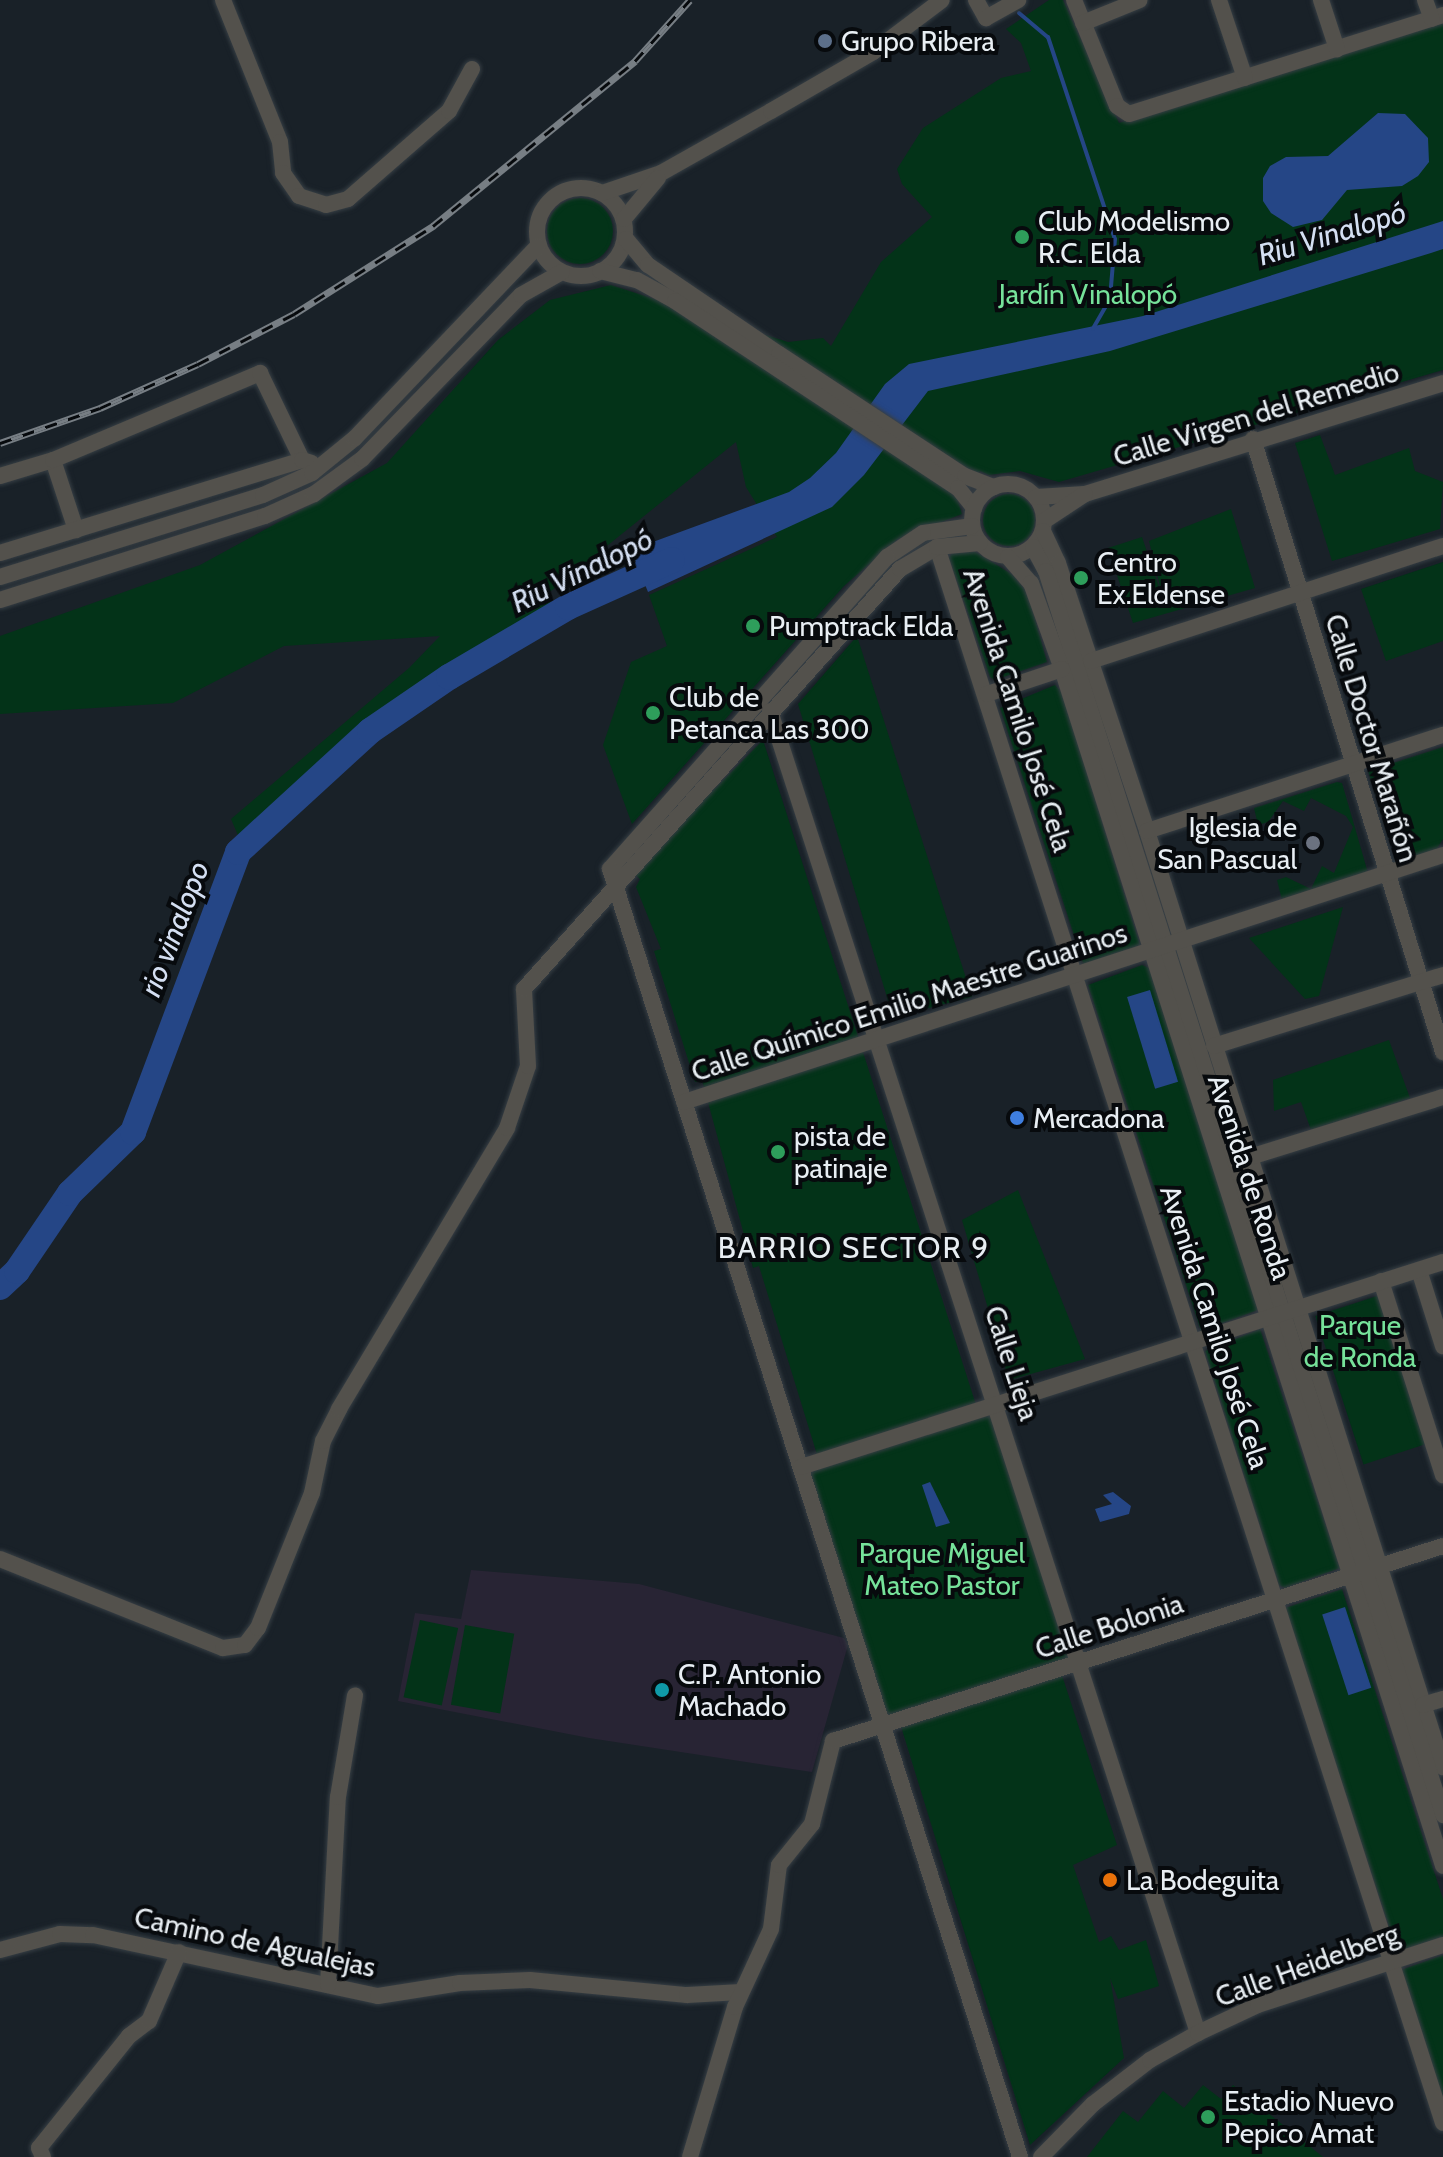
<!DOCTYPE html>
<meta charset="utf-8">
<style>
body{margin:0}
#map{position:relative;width:1443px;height:2157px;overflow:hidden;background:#192128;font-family:Cabin,sans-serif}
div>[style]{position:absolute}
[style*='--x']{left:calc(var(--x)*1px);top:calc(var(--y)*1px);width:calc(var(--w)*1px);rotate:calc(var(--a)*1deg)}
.education>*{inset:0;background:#282434}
.green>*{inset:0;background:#033318;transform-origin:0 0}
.round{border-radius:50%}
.water>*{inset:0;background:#254686;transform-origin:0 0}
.stream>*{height:4px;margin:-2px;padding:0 2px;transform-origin:2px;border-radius:2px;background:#254686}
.river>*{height:26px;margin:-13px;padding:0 13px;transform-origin:13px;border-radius:13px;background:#254686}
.roads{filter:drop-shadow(0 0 2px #363e44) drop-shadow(0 0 2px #363e44)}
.minor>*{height:16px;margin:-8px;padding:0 8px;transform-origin:8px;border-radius:8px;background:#53514c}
.minor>.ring{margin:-8px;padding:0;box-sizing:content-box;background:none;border:16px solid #53514c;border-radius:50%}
.rail>*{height:7px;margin-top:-3.5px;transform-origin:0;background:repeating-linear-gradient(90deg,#070a0d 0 12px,#777e84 0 24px);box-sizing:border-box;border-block:2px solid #777e84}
.dots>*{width:22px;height:22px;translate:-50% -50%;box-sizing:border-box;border:4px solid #070a0d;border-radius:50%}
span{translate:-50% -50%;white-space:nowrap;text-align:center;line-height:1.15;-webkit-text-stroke:8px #070a0d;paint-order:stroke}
.poi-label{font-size:28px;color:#e8eef3}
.left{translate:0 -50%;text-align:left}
.right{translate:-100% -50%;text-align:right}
.park-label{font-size:28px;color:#76e29a}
.street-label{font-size:28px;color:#e8eef3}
.water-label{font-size:30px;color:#d4dff2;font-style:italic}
.neighbourhood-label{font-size:30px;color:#e8eef3;letter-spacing:2px}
</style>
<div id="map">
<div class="education">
<i style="clip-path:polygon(471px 1570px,639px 1584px,844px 1638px,848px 1645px,812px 1772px,589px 1738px,398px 1701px,415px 1613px,461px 1619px)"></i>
</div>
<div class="green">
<i style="clip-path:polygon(1049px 0,1063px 0,1119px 123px,1443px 22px,1443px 370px,1059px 482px,1020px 471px,989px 475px,980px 471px,958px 501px,962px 514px,898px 539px,844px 586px,632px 824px,603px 745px,631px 662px,667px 646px,649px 595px,777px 537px,746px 487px,736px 442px,546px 595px,555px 608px,384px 714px,240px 840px,231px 819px,409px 668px,440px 636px,284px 646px,173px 703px,0 714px,0 636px,200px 565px,387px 463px,498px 340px,550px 300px,611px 285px,788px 342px,823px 338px,831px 346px,881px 262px,932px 217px,902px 184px,897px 169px,923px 128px,1001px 78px,1031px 71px,1021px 43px,1006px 29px)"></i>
<i class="round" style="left:547px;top:198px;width:66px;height:66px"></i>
<i style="clip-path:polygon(1320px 435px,1335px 475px,1409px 448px,1415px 471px,1443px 482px,1440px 529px,1332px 561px,1295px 443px)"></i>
<i class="round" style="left:983px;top:494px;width:52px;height:52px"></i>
<i style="clip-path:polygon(1231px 509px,1255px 588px,1133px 623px,1108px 548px,1142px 537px,1163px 599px,1149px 541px)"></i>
<i style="clip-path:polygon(974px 551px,1013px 575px,1028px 594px,1047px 662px,995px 680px,990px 677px,949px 558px,952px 553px)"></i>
<i style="clip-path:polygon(1443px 562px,1443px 641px,1386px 661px,1361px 589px)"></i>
<i style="clip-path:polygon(857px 636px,972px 997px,893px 1017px,798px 704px)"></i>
<i style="clip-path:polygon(1055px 685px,1062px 693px,1140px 945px,1084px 966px,1000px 708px)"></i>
<i style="clip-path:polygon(763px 740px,977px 1408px,998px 1402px,1081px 1662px,1060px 1669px,1117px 1845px,1073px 1865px,1099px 1942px,1111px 1936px,1119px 1950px,1146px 1940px,1159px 1986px,1118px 1999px,1110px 1978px,1124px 2058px,1030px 2145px,899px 1720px,883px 1724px,801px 1467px,819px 1461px,759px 1266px,753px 1268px,702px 1080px,695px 1082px,654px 951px,661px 949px,636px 887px,640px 879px,632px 872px)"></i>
<i style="clip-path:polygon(1443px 747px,1443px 839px,1436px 850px,1399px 863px,1368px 771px)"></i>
<i style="clip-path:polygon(1337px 782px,1342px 783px,1368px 873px,1282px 900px,1277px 880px,1286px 877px,1311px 889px,1322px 866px,1334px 873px,1353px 827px,1346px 816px,1311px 798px,1304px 811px,1283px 801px,1268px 822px,1258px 825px,1254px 808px)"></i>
<i style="clip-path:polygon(1343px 907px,1319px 996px,1305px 999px,1249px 938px)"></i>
<i style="clip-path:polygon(1142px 965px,1149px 968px,1258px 1310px,1201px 1331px,1088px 985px)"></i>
<i style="clip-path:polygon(1389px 1040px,1410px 1098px,1311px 1130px,1301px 1102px,1274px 1111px,1273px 1080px)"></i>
<i style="clip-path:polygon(1018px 1190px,1085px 1359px,1009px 1380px,962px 1220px)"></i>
<i style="left:1380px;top:1295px;width:156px;height:68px;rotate:72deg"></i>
<i style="clip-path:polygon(1260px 1329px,1340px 1568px,1285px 1588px,1279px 1585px,1205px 1351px)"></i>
<i style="clip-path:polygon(1342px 1589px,1443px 1899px,1443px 1939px,1397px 1951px,1285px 1608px)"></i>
<i style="left:420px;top:1620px;width:39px;height:79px;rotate:12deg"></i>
<i style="left:465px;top:1625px;width:50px;height:81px;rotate:10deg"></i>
<i style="clip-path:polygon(1443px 1955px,1443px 2102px,1401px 1970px)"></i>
<i style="clip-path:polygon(1203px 2085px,1221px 2099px,1233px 2085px,1323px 2157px,1087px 2157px,1123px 2111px,1138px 2122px,1163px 2091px,1184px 2108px)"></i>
</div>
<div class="water">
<i style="clip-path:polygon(1378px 113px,1405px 114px,1428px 138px,1429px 162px,1418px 176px,1402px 186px,1347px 190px,1322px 220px,1293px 227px,1271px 213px,1263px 201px,1263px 178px,1270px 166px,1286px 157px,1328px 156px)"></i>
<i style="clip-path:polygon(1443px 221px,1443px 249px,1431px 253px,1110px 351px,928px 391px,864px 475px,832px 507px,648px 592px,631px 550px,789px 492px,810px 478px,836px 453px,885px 384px,909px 364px,1143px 316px)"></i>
<i style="left:1150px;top:990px;width:96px;height:24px;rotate:73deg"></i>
<i style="clip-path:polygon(930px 1482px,950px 1523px,936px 1527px,922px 1485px)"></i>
<i style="clip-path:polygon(1113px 1492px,1131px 1506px,1129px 1514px,1100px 1522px,1095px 1509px,1112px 1504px,1103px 1495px)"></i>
<i style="left:1345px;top:1607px;width:85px;height:24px;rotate:72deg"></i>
</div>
<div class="stream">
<i style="--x:1019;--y:13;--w:38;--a:40"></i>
<i style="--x:1048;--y:37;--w:213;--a:71.7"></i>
<i style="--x:1115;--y:239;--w:60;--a:94.8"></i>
<i style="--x:1110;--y:299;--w:34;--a:120"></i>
</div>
<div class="river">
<i style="--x:0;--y:1287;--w:23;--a:-43"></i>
<i style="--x:17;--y:1271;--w:94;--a:-55.8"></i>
<i style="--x:70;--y:1193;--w:88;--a:-44.1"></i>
<i style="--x:133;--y:1132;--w:299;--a:-69.4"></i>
<i style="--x:238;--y:852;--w:179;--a:-42.5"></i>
<i style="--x:370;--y:731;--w:96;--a:-34.4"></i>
<i style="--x:449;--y:677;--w:138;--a:-30.5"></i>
<i style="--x:568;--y:607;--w:114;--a:-24.3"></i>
</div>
<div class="roads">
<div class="minor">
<i style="--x:223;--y:0;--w:153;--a:68.1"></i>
<i style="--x:280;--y:142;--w:31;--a:84"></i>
<i style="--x:283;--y:173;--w:28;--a:55"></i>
<i style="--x:299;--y:196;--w:28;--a:18"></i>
<i style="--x:326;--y:205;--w:23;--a:-15"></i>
<i style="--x:348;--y:199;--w:134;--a:-41.1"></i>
<i style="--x:449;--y:111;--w:48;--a:-61.3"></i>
<i style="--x:976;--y:0;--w:21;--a:61"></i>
<i style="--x:986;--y:18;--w:37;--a:-29"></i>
<i style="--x:1074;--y:0;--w:114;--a:67.9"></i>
<i style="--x:1117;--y:106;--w:14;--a:34"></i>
<i style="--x:1129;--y:114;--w:329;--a:-17.5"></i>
<i style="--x:1219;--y:0;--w:82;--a:71.6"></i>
<i style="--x:1321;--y:0;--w:52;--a:71.9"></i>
<i style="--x:1425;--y:0;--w:20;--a:70"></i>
<i style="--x:1083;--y:23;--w:61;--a:-22"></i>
<i class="ring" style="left:537px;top:188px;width:72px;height:72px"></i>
<i style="--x:602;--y:193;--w:62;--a:-18.7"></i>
<i style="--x:661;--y:173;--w:126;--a:-29.4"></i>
<i style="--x:771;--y:111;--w:118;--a:-30"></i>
<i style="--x:873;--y:52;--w:86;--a:-37"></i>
<i style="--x:624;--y:219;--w:53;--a:-50.3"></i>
<i style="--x:626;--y:239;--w:34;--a:50"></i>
<i style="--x:648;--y:265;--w:158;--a:34.2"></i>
<i style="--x:779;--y:354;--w:222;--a:33.3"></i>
<i style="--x:965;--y:476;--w:31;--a:21"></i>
<i style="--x:600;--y:271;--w:38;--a:14"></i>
<i style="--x:637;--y:280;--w:43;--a:28.9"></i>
<i style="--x:675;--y:301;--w:339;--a:33.5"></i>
<i style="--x:958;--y:488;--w:26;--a:51"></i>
<i style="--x:1253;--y:439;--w:642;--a:72.78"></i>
<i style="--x:53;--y:460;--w:74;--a:71.8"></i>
<i style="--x:0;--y:476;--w:55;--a:-16.8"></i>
<i style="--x:53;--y:460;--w:225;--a:-22.8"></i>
<i style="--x:260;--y:373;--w:97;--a:64.2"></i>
<i class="ring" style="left:972px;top:484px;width:56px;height:56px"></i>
<i style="--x:1036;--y:497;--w:49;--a:-3.5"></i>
<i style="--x:1085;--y:494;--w:375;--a:-17.2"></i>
<i style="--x:1044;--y:521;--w:49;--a:-33.4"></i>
<i style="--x:972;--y:526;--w:49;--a:171.9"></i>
<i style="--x:923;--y:533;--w:43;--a:146.3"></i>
<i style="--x:887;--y:557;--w:417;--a:131.6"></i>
<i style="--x:610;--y:869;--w:1352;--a:72.34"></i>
<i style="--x:1043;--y:531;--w:35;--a:65"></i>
<i style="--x:1058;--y:563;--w:282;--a:71.6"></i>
<i style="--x:1147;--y:831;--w:982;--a:72.45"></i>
<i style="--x:937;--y:547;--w:1655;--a:72.2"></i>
<i style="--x:1033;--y:547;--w:27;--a:62"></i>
<i style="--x:1046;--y:571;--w:1306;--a:72.3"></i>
<i style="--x:0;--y:553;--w:316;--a:-17.1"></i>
<i style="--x:302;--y:460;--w:10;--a:17"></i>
<i style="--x:1008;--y:557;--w:35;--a:49"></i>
<i style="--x:1031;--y:583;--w:91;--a:70.2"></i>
<i style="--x:1062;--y:669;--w:1256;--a:72.34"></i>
<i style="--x:0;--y:577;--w:275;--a:-17.3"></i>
<i style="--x:263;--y:495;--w:54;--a:-24.2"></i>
<i style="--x:312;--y:473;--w:55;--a:-39.1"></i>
<i style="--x:355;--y:438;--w:265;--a:-46.4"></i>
<i style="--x:0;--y:600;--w:278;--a:-17.6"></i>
<i style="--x:265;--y:516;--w:54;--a:-24.2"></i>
<i style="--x:314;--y:494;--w:59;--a:-36.1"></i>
<i style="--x:362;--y:459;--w:228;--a:-45.9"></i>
<i style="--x:521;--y:295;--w:47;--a:-29.3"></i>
<i style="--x:1091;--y:661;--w:370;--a:-18.1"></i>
<i style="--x:987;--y:694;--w:79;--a:-18.4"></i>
<i style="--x:770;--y:711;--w:1390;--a:72.06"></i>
<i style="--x:1147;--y:831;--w:311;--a:-18"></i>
<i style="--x:1214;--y:1046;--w:240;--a:-17.2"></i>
<i style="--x:684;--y:1102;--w:798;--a:-18.03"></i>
<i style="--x:1250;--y:1157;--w:202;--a:-17.3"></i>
<i style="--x:1419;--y:1270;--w:80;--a:72.5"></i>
<i style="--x:1381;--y:1281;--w:204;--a:72.3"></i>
<i style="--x:801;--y:1467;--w:674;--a:-17.71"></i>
<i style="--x:0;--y:1559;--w:240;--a:21.8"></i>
<i style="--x:223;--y:1648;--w:22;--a:-8"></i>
<i style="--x:245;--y:1645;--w:21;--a:-53"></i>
<i style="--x:258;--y:1628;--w:145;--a:-68.2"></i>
<i style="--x:312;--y:1493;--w:53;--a:-78.1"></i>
<i style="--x:323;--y:1441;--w:36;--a:-63"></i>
<i style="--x:339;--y:1409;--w:327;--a:-59.1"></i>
<i style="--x:507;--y:1128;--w:65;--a:-71.3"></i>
<i style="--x:528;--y:1066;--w:77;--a:-93"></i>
<i style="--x:524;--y:989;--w:564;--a:-48.16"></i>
<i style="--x:900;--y:569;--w:43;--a:-30.7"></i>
<i style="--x:937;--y:547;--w:43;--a:-5.3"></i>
<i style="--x:1423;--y:1705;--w:21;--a:-17"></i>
<i style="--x:0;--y:1950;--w:62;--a:-14.9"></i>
<i style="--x:60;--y:1934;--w:33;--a:2"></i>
<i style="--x:93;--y:1935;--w:291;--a:12.1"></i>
<i style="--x:378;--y:1996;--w:83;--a:-9"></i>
<i style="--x:460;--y:1983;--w:70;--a:-2.5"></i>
<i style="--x:530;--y:1980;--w:158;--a:5.5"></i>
<i style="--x:687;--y:1995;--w:54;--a:-3.2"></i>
<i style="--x:328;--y:1985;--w:188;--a:-87"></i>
<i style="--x:338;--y:1797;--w:103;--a:-80.5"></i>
<i style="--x:43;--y:2157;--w:10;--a:-114"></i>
<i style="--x:39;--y:2148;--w:144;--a:-51.2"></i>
<i style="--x:129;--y:2036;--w:25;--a:-37"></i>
<i style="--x:149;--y:2021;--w:75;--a:-66.5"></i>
<i style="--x:690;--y:2157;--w:157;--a:-73.3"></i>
<i style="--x:735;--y:2007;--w:86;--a:-65.2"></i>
<i style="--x:771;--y:1929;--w:64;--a:-82.9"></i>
<i style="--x:779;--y:1865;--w:53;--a:-51.2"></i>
<i style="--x:812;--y:1824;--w:86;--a:-75.8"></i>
<i style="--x:833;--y:1741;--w:640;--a:-17.73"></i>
<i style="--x:1041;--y:2157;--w:74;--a:-45.5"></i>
<i style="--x:1093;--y:2104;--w:72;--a:-37.7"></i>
<i style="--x:1150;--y:2060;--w:55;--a:-29.4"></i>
<i style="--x:1198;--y:2033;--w:66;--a:-25"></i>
<i style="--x:1258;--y:2005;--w:194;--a:-18"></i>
</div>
</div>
<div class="rail">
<i style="--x:0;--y:443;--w:106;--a:-19.3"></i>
<i style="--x:100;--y:408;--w:107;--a:-24.2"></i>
<i style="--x:198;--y:364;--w:108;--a:-27.5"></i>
<i style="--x:294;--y:314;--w:165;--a:-32.3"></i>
<i style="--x:433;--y:226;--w:261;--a:-39.2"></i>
<i style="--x:635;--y:61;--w:82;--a:-48"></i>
</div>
<div class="dots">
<i style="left:825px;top:41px;background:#5c6f8a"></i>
<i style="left:1022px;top:237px;background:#2e9e5b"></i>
<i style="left:1081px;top:578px;background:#2e9e5b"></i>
<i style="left:753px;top:626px;background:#2e9e5b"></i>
<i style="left:653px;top:713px;background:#2e9e5b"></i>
<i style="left:1313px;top:843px;background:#6b7280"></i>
<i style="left:1017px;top:1118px;background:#3f7fe0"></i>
<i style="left:778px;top:1152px;background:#2e9e5b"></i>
<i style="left:662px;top:1690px;background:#0f9aa8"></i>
<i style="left:1110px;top:1880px;background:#e8710a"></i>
<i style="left:1208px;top:2117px;background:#2e9e5b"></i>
</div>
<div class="poi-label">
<span class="left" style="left:841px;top:41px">Grupo Ribera</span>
<span class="left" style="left:1038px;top:237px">Club Modelismo<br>R.C. Elda</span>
<span class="left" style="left:1097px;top:578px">Centro<br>Ex.Eldense</span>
<span class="left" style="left:769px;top:626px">Pumptrack Elda</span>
<span class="left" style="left:669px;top:713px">Club de<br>Petanca Las 300</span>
<span class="right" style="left:1297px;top:843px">Iglesia de<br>San Pascual</span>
<span class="left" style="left:1033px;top:1118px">Mercadona</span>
<span class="left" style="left:794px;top:1152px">pista de<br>patinaje</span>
<span class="left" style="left:678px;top:1690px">C.P. Antonio<br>Machado</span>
<span class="left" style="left:1126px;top:1880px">La Bodeguita</span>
<span class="left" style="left:1224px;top:2117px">Estadio Nuevo<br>Pepico Amat</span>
</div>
<div class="park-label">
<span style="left:1088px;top:294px">Jardín Vinalopó</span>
<span style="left:1360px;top:1341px">Parque<br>de Ronda</span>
<span style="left:942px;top:1569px">Parque Miguel<br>Mateo Pastor</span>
</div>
<div class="street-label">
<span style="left:1256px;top:414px;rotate:-17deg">Calle Virgen del Remedio</span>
<span style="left:1018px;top:710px;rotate:72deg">Avenida Camilo José Cela</span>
<span style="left:1372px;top:738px;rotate:73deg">Calle Doctor Marañón</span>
<span style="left:909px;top:1002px;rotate:-18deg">Calle Químico Emilio Maestre Guarinos</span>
<span style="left:1250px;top:1177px;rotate:72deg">Avenida de Ronda</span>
<span style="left:1215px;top:1327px;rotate:72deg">Avenida Camilo José Cela</span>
<span style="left:1012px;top:1363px;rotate:72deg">Calle Lieja</span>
<span style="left:1109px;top:1626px;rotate:-18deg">Calle Bolonia</span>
<span style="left:255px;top:1942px;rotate:12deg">Camino de Agualejas</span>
<span style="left:1307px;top:1965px;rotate:-20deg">Calle Heidelberg</span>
</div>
<div class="water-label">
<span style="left:1332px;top:234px;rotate:-17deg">Riu Vinalopó</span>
<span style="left:582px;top:571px;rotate:-26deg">Riu Vinalopó</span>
<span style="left:175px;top:929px;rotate:-69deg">rio vinalopo</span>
</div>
<div class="neighbourhood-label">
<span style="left:854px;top:1248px">BARRIO SECTOR 9</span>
</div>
</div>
